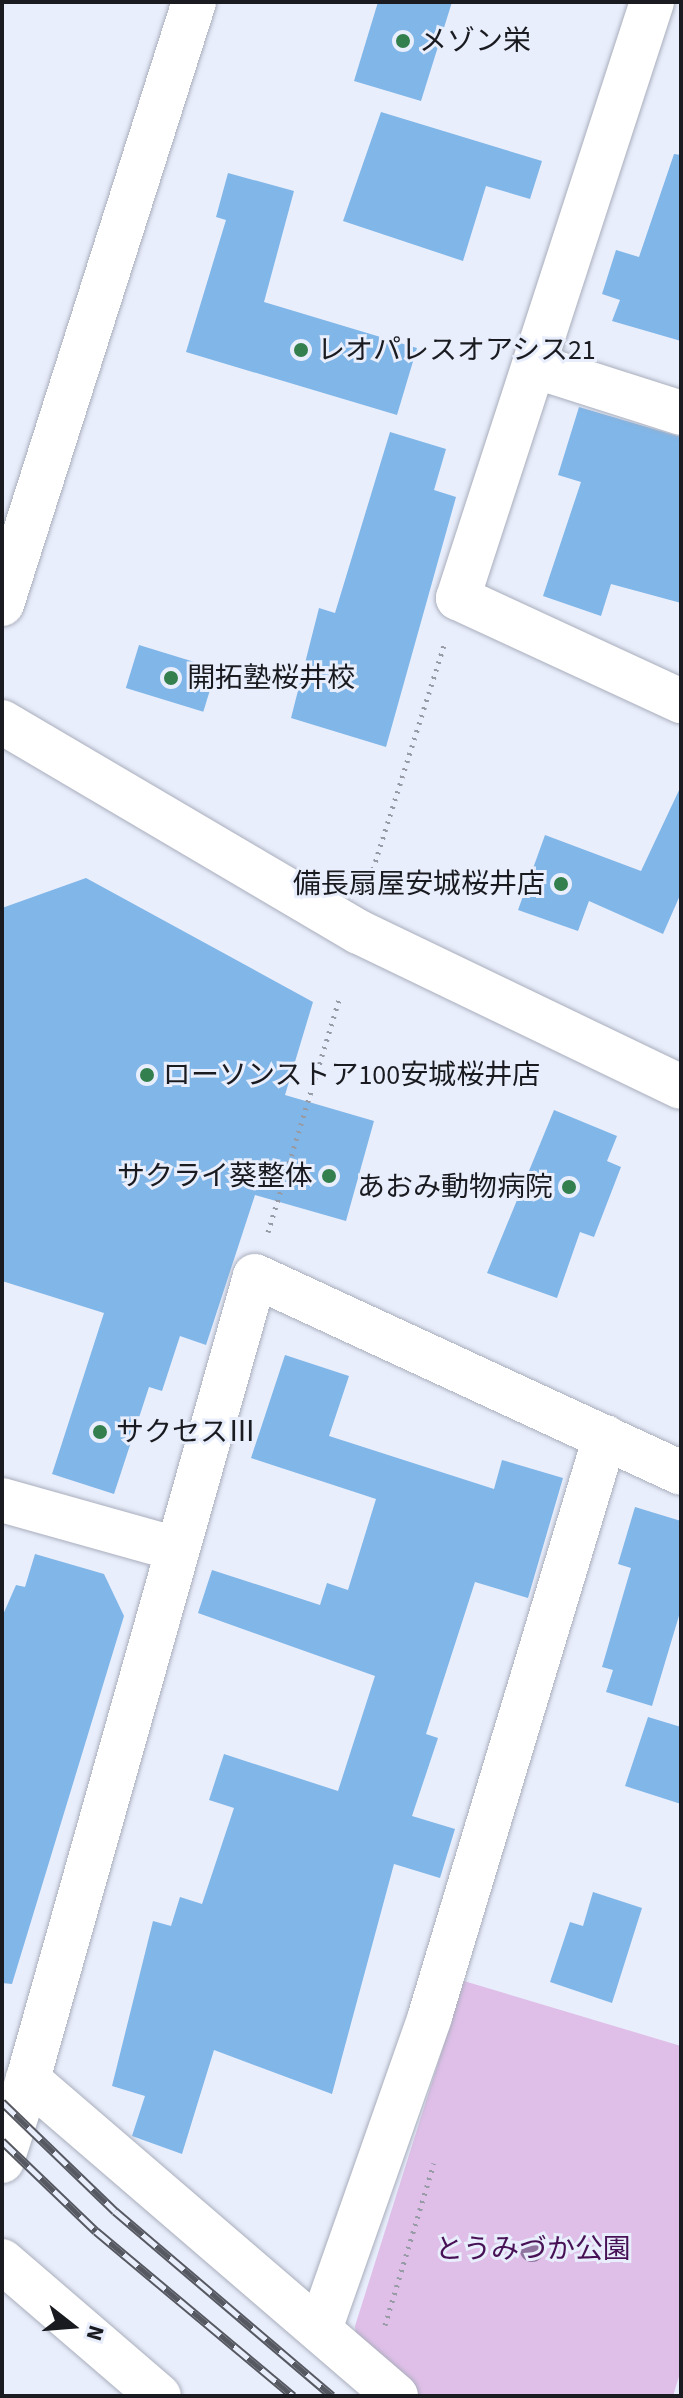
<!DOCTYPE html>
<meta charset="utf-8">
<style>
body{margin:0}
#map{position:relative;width:683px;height:2398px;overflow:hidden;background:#e9eefc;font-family:"Source Sans 3","Noto Sans JP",sans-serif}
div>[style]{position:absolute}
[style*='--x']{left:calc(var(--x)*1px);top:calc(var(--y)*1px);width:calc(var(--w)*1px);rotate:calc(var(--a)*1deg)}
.green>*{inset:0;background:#dfbfe8}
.building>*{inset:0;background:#80b6e8;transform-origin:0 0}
.path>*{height:5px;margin-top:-2.5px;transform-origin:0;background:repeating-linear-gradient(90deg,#979ba6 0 2px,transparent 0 8px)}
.roads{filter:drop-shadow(0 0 2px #a9aebc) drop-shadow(0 0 2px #a9aebc)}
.minor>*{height:44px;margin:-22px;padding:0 22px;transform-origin:22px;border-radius:22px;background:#fff}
.rail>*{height:9px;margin-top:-4.5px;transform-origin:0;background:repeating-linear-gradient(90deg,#e9eefc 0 18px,#565961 0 36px);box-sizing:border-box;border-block:2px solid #565961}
.trees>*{width:24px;height:24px;margin:-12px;border-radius:50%;background:#9074a0}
.dots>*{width:22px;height:22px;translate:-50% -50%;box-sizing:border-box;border:4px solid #e9eefc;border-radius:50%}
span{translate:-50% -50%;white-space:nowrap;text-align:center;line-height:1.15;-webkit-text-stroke:6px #e9eefc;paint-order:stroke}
.poi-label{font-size:28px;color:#191b20}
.left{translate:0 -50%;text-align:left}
.right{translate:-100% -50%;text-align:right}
.park-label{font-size:28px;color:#471155}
.frame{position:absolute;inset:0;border:4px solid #191b20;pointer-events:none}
.north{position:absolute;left:32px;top:2286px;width:80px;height:80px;-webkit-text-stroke:6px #e9eefc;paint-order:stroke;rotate:107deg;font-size:22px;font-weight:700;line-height:32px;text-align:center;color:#191b20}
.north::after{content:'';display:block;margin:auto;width:28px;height:36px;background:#191b20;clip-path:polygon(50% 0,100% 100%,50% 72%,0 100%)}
</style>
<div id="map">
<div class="green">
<i style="clip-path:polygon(464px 1981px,681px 2046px,681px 2370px,673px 2396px,410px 2396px,358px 2352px,355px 2326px)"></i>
</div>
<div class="building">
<i style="clip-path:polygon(378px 2px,452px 2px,421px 101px,354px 81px)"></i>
<i style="clip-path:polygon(381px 112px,542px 161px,530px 199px,486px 186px,463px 261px,343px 221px)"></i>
<i style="clip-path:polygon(674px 154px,681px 155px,681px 341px,612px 321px,620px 300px,602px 294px,616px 250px,639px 257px)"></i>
<i style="clip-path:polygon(228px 173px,294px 191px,264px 302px,417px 348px,397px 415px,186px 352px,226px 220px,216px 217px)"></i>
<i style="clip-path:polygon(579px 407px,681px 437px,681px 603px,611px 584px,601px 616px,543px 596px,581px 482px,558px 475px)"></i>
<i style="clip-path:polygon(390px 432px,446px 449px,434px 490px,456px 497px,386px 747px,291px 718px,319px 608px,335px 613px)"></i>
<i style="left:139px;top:645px;width:81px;height:45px;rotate:17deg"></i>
<i style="clip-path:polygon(681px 786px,681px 893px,663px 934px,589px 901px,578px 931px,518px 910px,545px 835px,641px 871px)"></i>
<i style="clip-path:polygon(86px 878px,313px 1002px,285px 1095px,374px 1121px,346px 1221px,255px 1195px,206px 1345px,180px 1336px,162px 1391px,149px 1387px,114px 1494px,52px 1474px,104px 1313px,2px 1281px,2px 908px)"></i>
<i style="clip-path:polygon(554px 1110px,617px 1136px,607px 1161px,621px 1167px,594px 1237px,580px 1232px,557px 1298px,487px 1273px)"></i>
<i style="clip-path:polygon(285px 1355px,349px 1376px,329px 1436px,494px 1489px,502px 1460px,563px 1478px,528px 1598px,475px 1582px,426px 1734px,438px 1738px,412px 1816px,455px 1829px,440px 1878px,394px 1864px,332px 2094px,214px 2050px,182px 2154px,132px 2136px,145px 2096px,112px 2086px,153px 1921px,171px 1926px,180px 1897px,202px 1904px,234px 1808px,209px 1800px,224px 1754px,338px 1791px,375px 1676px,198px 1613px,212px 1570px,320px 1605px,327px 1583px,348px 1590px,376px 1499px,251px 1458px)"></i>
<i style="clip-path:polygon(635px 1507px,681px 1521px,681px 1609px,652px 1706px,606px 1692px,613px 1670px,602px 1667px,631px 1568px,618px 1564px)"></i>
<i style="clip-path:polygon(35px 1554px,104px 1574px,124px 1616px,12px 1984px,2px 1983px,2px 1617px,16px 1585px,25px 1587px)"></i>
<i style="clip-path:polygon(648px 1717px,681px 1727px,681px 1804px,625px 1786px)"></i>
<i style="clip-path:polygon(593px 1892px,642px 1908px,612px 2003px,550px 1982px,570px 1922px,583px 1926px)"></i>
</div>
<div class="path">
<i style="--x:373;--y:869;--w:235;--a:-72.4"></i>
<i style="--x:268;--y:1232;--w:247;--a:-73"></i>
<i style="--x:385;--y:2325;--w:169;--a:-73.2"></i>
</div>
<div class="roads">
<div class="minor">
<i style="--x:652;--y:2;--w:627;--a:108.03"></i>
<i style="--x:458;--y:598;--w:246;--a:24.8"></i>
<i style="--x:534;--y:366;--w:154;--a:17.7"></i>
<i style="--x:2;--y:604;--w:632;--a:-72.31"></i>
<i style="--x:2;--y:722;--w:414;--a:30.5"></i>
<i style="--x:359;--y:932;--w:357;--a:25.7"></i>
<i style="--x:2;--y:1500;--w:181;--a:15.7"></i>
<i style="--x:2;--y:2161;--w:86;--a:-72.4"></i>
<i style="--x:2;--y:2261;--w:207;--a:40.7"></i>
<i style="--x:320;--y:2329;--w:332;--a:-70.6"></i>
<i style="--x:430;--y:2016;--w:605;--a:-73.18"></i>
<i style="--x:396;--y:2396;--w:486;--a:-139.3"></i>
<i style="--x:28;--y:2079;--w:834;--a:-74.21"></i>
<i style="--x:255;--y:1276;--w:469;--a:24.8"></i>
</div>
</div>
<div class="rail">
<i style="--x:2;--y:2102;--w:157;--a:44"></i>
<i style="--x:115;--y:2211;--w:285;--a:40.4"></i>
<i style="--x:2;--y:2141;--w:130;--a:43.8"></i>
<i style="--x:96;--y:2231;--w:257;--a:39.9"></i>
</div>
<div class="trees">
<i style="left:532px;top:2250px"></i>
</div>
<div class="dots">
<i style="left:403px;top:41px;background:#337f4e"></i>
<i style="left:301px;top:350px;background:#337f4e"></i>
<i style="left:171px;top:678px;background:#337f4e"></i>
<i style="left:561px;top:884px;background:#337f4e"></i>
<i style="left:147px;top:1075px;background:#337f4e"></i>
<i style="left:329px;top:1176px;background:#337f4e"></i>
<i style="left:569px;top:1187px;background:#337f4e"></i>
<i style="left:100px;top:1432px;background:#337f4e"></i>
</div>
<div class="poi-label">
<span class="left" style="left:419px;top:41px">メゾン栄</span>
<span class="left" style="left:317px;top:350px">レオパレスオアシス21</span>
<span class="left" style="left:187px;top:678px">開拓塾桜井校</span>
<span class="right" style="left:545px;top:884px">備長扇屋安城桜井店</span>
<span class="left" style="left:163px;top:1075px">ローソンストア100安城桜井店</span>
<span class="right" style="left:313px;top:1176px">サクライ葵整体</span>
<span class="right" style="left:553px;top:1187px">あおみ動物病院</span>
<span class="left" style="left:116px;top:1432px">サクセスⅢ</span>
</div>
<div class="park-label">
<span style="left:533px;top:2249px">とうみづか公園</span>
</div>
<div class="frame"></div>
<div class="north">N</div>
</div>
